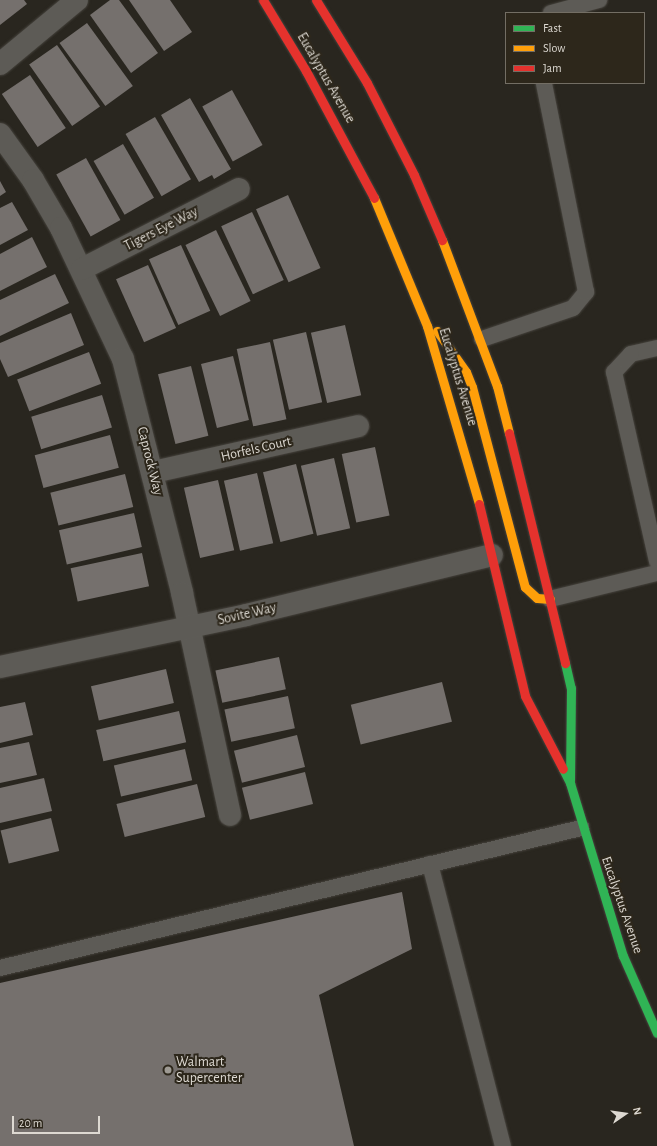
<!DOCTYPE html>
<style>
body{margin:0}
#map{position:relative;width:657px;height:1146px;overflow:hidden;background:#29261f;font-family:"Alegreya Sans",sans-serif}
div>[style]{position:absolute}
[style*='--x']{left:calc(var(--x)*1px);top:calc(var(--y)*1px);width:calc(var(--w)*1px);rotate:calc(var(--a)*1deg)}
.building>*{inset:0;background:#75706d;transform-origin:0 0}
.roads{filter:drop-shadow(0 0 1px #46433d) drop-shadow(0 0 1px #46433d)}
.lane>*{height:16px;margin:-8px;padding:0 8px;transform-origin:8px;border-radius:8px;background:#5d5b56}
.street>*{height:22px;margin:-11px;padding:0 11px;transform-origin:11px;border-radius:11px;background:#5d5b56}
.fast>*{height:9px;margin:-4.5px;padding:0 4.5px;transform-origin:4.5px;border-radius:4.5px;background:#30b455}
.slow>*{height:9px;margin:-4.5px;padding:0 4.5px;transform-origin:4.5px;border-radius:4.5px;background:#ff9f0a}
.jam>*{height:9px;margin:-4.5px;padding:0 4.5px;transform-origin:4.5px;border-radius:4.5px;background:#e5322d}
.dots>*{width:11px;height:11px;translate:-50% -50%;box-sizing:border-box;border:2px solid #2d271b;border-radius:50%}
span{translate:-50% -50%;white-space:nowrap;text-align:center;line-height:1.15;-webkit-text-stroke:4px #2d271b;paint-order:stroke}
.street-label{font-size:14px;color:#ddd9d2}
.poi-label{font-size:14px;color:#ddd9d2}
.left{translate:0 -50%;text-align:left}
.legend{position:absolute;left:505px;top:12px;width:140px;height:72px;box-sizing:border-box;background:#2d271b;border:1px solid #736e64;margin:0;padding:5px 7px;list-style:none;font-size:12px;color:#ddd9d2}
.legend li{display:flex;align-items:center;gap:8px;height:20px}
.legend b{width:20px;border:1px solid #736e64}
.north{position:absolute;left:605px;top:1094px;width:40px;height:40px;-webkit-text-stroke:3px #2d271b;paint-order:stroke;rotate:77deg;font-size:11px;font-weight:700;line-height:16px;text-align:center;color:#ddd9d2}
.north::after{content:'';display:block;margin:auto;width:14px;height:18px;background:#ddd9d2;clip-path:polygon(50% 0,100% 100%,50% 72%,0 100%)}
.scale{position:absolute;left:12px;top:1116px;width:88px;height:18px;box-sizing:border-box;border:2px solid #ddd9d2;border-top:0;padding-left:5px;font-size:12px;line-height:14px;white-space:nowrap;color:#ddd9d2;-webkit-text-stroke:3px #2d271b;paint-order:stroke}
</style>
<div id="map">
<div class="building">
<i style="clip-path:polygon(0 0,24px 0,27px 4px,0 25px)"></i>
<i style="clip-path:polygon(110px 0,119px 0,158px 53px,131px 73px,90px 15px)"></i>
<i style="clip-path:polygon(129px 0,170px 0,192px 32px,164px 51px)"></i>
<i style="left:87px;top:23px;width:78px;height:34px;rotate:54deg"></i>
<i style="left:57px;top:45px;width:75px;height:34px;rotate:55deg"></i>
<i style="left:30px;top:75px;width:64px;height:34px;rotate:56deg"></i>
<i style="left:232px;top:90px;width:63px;height:34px;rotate:61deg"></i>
<i style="clip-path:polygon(190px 98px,231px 169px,214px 179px,212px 175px,199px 182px,161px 115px)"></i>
<i style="left:155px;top:117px;width:72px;height:34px;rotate:60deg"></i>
<i style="left:123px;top:144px;width:62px;height:34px;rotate:60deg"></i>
<i style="left:86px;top:158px;width:71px;height:34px;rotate:61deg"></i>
<i style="clip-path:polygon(0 181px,6px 192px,0 196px)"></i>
<i style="left:288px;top:195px;width:80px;height:35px;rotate:66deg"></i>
<i style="clip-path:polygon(12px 202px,28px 230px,0 245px,0 208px)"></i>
<i style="left:252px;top:212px;width:75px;height:34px;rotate:65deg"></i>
<i style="left:216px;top:230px;width:79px;height:34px;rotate:64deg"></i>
<i style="clip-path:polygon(32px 237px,47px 267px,0 291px,0 254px)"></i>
<i style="left:181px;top:245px;width:72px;height:35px;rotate:66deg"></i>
<i style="left:148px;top:265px;width:69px;height:35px;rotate:66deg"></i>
<i style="clip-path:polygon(55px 274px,69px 303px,0 336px,0 300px)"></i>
<i style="clip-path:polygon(71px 313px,84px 345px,8px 377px,0 359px,0 343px)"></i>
<i style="left:345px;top:325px;width:72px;height:35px;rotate:77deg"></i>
<i style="left:306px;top:332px;width:72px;height:34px;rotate:77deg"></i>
<i style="left:270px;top:342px;width:79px;height:34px;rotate:78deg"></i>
<i style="left:89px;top:352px;width:34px;height:77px;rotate:69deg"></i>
<i style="left:233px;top:356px;width:66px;height:33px;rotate:76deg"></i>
<i style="left:191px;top:366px;width:72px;height:34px;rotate:76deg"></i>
<i style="left:102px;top:395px;width:34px;height:74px;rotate:73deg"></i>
<i style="left:110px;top:435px;width:34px;height:78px;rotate:75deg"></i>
<i style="left:375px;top:447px;width:70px;height:34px;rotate:78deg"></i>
<i style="left:334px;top:458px;width:72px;height:34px;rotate:77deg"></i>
<i style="left:296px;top:464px;width:72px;height:34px;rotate:76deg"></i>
<i style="left:257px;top:473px;width:72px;height:34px;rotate:77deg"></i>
<i style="left:125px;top:474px;width:34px;height:77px;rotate:76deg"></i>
<i style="left:218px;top:480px;width:72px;height:35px;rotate:77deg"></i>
<i style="left:134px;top:513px;width:35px;height:77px;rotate:77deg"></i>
<i style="left:142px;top:553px;width:34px;height:73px;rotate:78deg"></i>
<i style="left:279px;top:657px;width:33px;height:65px;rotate:78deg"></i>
<i style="left:166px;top:669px;width:35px;height:77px;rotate:77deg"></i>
<i style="left:442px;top:682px;width:41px;height:94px;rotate:76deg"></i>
<i style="left:288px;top:696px;width:33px;height:65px;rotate:78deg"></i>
<i style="clip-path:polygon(25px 702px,33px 735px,0 743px,0 707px)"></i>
<i style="left:179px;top:711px;width:32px;height:85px;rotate:77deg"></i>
<i style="left:297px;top:735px;width:33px;height:65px;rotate:76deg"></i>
<i style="clip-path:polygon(29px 742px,37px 775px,0 783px,0 748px)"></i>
<i style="left:185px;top:749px;width:32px;height:73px;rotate:77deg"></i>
<i style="left:305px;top:772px;width:33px;height:65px;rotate:76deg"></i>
<i style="clip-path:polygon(44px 778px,52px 811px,0 823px,0 788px)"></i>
<i style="left:197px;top:784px;width:34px;height:83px;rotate:76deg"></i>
<i style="left:51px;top:818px;width:34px;height:52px;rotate:76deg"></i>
<i style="clip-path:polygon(402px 892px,412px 949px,319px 995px,354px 1146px,0 1146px,0 983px)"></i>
</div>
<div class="roads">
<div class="lane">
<i style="--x:551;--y:13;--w:50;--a:-15.2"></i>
<i style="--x:482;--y:339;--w:96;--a:-18.8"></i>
<i style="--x:573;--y:308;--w:21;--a:-51"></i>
<i style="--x:586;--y:292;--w:213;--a:-101.4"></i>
<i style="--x:657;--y:348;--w:27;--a:167"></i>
<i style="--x:631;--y:354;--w:25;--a:133"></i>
<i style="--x:614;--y:372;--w:194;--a:77.2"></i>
<i style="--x:550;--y:599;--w:110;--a:-13.7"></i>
<i style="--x:430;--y:864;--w:291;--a:75.5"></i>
<i style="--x:0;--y:968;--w:598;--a:-13.55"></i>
</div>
<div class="street">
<i style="--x:0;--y:64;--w:100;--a:-39.7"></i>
<i style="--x:0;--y:134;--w:57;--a:54.3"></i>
<i style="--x:33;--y:180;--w:56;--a:59.7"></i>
<i style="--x:61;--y:228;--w:145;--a:64.7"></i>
<i style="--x:123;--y:359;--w:241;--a:75.8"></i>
<i style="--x:182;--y:593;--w:227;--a:77.8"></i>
<i style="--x:82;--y:269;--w:176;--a:-27"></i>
<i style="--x:153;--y:472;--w:210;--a:-12.6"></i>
<i style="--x:0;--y:667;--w:251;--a:-11.9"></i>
<i style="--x:246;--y:615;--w:253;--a:-13.7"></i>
</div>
<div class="fast">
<i style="--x:565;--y:663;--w:26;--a:77"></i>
<i style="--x:571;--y:688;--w:92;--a:90.6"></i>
<i style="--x:563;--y:769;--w:16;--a:63"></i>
<i style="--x:570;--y:783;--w:181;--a:73"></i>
<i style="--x:623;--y:956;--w:84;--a:66.2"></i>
</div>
<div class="slow">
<i style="--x:374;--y:198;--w:139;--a:67.5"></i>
<i style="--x:427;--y:326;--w:185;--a:73.7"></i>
<i style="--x:442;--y:240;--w:156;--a:69.4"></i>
<i style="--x:497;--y:386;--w:49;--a:75.7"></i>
<i style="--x:437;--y:331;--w:50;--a:54.7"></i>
<i style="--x:466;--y:372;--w:16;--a:68"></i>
<i style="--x:472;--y:387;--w:207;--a:75.2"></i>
<i style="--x:525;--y:587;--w:16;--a:43"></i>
<i style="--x:537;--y:598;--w:13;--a:4"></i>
</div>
<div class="jam">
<i style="--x:263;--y:0;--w:83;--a:58.8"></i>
<i style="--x:306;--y:71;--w:144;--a:61.8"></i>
<i style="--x:316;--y:0;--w:97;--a:58.4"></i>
<i style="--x:367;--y:83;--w:103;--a:62.9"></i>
<i style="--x:414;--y:175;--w:71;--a:66.7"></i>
<i style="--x:509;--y:433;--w:237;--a:76.3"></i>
<i style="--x:479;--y:504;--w:197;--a:76.5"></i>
<i style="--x:525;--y:696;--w:82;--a:62.5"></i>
</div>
</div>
<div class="dots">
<i style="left:168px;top:1070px;background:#9e9a93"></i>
</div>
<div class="street-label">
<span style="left:326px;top:78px;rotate:60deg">Eucalyptus Avenue</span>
<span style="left:161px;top:229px;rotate:-27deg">Tigers Eye Way</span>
<span style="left:458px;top:377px;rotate:73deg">Eucalyptus Avenue</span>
<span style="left:256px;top:449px;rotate:-13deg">Horfels Court</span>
<span style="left:150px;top:461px;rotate:76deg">Caprock Way</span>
<span style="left:247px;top:614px;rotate:-13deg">Sovite Way</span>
<span style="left:622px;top:905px;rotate:71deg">Eucalyptus Avenue</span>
</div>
<div class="poi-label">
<span class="left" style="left:176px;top:1070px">Walmart<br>Supercenter</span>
</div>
<ul class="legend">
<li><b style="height:5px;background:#30b455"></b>Fast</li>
<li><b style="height:5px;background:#ff9f0a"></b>Slow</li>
<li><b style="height:5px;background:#e5322d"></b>Jam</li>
</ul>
<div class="north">N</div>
<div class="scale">20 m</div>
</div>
